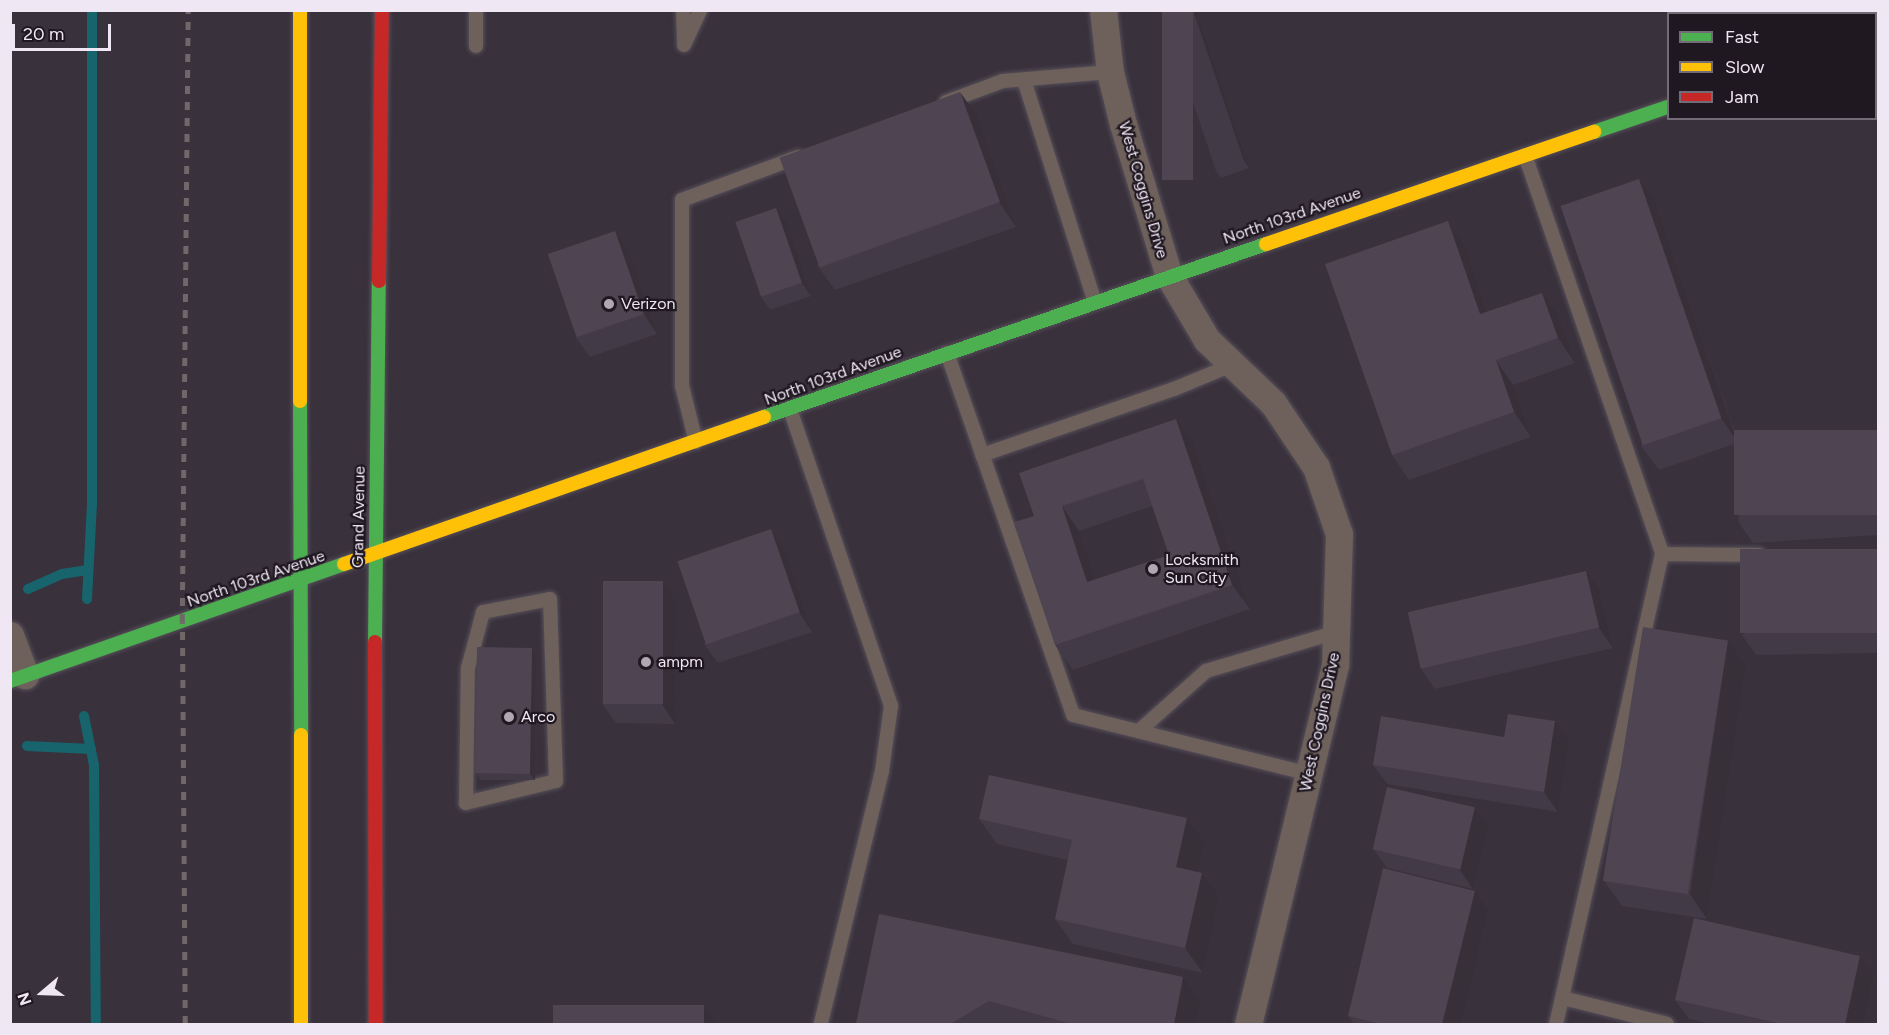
<!DOCTYPE html>
<style>
body{margin:0}
#map{position:relative;width:1889px;height:1035px;overflow:hidden;background:#39313c;font-family:Figtree,sans-serif}
div>[style]{position:absolute}
[style*='--x']{left:calc(var(--x)*1px);top:calc(var(--y)*1px);width:calc(var(--w)*1px);rotate:calc(var(--a)*1deg)}
.stream>*{height:10px;margin:-5px;padding:0 5px;transform-origin:5px;border-radius:5px;background:#17646d}
.roads{filter:drop-shadow(0 0 2px #554f59) drop-shadow(0 0 2px #554f59)}
.lane>*{height:14px;margin:-7px;padding:0 7px;transform-origin:7px;border-radius:7px;background:#6e605a}
.street>*{height:27px;margin:-13.5px;padding:0 13.5px;transform-origin:13.5px;border-radius:13.5px;background:#6e605a}
.fast>*{height:14px;margin:-7px;padding:0 7px;transform-origin:7px;border-radius:7px;background:#4caf50}
.slow>*{height:14px;margin:-7px;padding:0 7px;transform-origin:7px;border-radius:7px;background:#ffc107}
.jam>*{height:14px;margin:-7px;padding:0 7px;transform-origin:7px;border-radius:7px;background:#c62828}
.rail>*{height:4.5px;margin-top:-2.25px;transform-origin:0;background:repeating-linear-gradient(90deg,#706769 0 8px,transparent 0 16px)}
.wall>*{inset:0;background:#433a47}
.shaded-wall>*{inset:0;background:#373039}
.building>*{inset:0;background:#4e4452;transform-origin:0 0}
.dots>*{width:16px;height:16px;translate:-50% -50%;box-sizing:border-box;border:3px solid #1f1821;border-radius:50%}
span{translate:-50% -50%;white-space:nowrap;text-align:center;line-height:1.15;-webkit-text-stroke:4.5px #1f1821;paint-order:stroke}
.street-label{font-size:16px;color:#f0e7f4}
.poi-label{font-size:16px;color:#f0e7f4}
.left{translate:0 -50%;text-align:left}
.frame{position:absolute;inset:0;border:12px solid #f0e7f4;pointer-events:none}
.legend{position:absolute;left:1667px;top:12px;width:210px;height:108px;box-sizing:border-box;background:#1f1821;border:2px solid #736b75;margin:0;padding:8px 10px;list-style:none;font-size:18px;color:#f0e7f4}
.legend li{display:flex;align-items:center;gap:12px;height:30px}
.legend b{width:30px;border:2px solid #736b75}
.north{position:absolute;left:12px;top:963px;width:60px;height:60px;-webkit-text-stroke:4px #1f1821;paint-order:stroke;rotate:251deg;font-size:16px;font-weight:700;line-height:24px;text-align:center;color:#f0e7f4}
.north::after{content:'';display:block;margin:auto;width:21px;height:27px;background:#f0e7f4;clip-path:polygon(50% 0,100% 100%,50% 72%,0 100%)}
.scale{position:absolute;left:12px;top:24px;width:99px;height:27px;box-sizing:border-box;border:3px solid #f0e7f4;border-top:0;padding-left:8px;font-size:18px;line-height:21px;white-space:nowrap;color:#f0e7f4;-webkit-text-stroke:4px #1f1821;paint-order:stroke}
</style>
<div id="map">
<div class="stream">
<i style="--x:28;--y:589;--w:37;--a:-24"></i>
<i style="--x:62;--y:574;--w:25;--a:-9"></i>
<i style="--x:87;--y:599;--w:94;--a:-87"></i>
<i style="--x:92;--y:505;--w:495;--a:-90"></i>
<i style="--x:84;--y:716;--w:50;--a:78.5"></i>
<i style="--x:94;--y:765;--w:259;--a:89.6"></i>
<i style="--x:27;--y:746;--w:64;--a:2.7"></i>
</div>
<div class="roads">
<div class="lane">
<i style="--x:476;--y:10;--w:36;--a:90"></i>
<i style="--x:683;--y:10;--w:33;--a:88"></i>
<i style="--x:684;--y:45;--w:38;--a:-65"></i>
<i style="--x:1024;--y:80;--w:233;--a:72.3"></i>
<i style="--x:946;--y:102;--w:61;--a:-20.2"></i>
<i style="--x:1003;--y:81;--w:107;--a:-4.8"></i>
<i style="--x:1525;--y:155;--w:422;--a:71"></i>
<i style="--x:1662;--y:554;--w:482;--a:102.7"></i>
<i style="--x:947;--y:353;--w:383;--a:70.8"></i>
<i style="--x:1073;--y:715;--w:243;--a:14"></i>
<i style="--x:790;--y:409;--w:314;--a:71.2"></i>
<i style="--x:891;--y:706;--w:66;--a:97.9"></i>
<i style="--x:882;--y:771;--w:260;--a:103.6"></i>
<i style="--x:696;--y:442;--w:58;--a:-104"></i>
<i style="--x:682;--y:386;--w:186;--a:-90"></i>
<i style="--x:682;--y:200;--w:124;--a:-20.3"></i>
<i style="--x:982;--y:455;--w:203;--a:-19"></i>
<i style="--x:1174;--y:389;--w:63;--a:-22.5"></i>
<i style="--x:1662;--y:554;--w:97;--a:0.6"></i>
<i style="--x:550;--y:599;--w:182;--a:88.1"></i>
<i style="--x:556;--y:781;--w:93;--a:166.3"></i>
<i style="--x:466;--y:803;--w:135;--a:-89.2"></i>
<i style="--x:468;--y:668;--w:58;--a:-75"></i>
<i style="--x:483;--y:612;--w:68;--a:-11"></i>
<i style="--x:1139;--y:731;--w:90;--a:-41.8"></i>
<i style="--x:1206;--y:671;--w:137;--a:-16.6"></i>
<i style="--x:1563;--y:998;--w:107;--a:14"></i>
</div>
<div class="street">
<i style="--x:1103;--y:10;--w:62;--a:83.6"></i>
<i style="--x:1110;--y:72;--w:54;--a:76"></i>
<i style="--x:1123;--y:124;--w:159;--a:73.2"></i>
<i style="--x:1169;--y:276;--w:74;--a:59.3"></i>
<i style="--x:1207;--y:340;--w:91;--a:43.7"></i>
<i style="--x:1273;--y:403;--w:77;--a:56.1"></i>
<i style="--x:1316;--y:467;--w:71;--a:71.1"></i>
<i style="--x:1339;--y:534;--w:131;--a:91.7"></i>
<i style="--x:1335;--y:665;--w:369;--a:103.6"></i>
<i style="--x:10;--y:635;--w:43;--a:69.4"></i>
</div>
<div class="fast">
<i style="--x:1594;--y:132;--w:78;--a:-18.7"></i>
<i style="--x:300;--y:401;--w:334;--a:89.8"></i>
<i style="--x:764;--y:417;--w:531;--a:-19.02"></i>
<i style="--x:375;--y:642;--w:361;--a:-89.4"></i>
<i style="--x:10;--y:681;--w:354;--a:-19.3"></i>
</div>
<div class="slow">
<i style="--x:300;--y:10;--w:391;--a:90"></i>
<i style="--x:1266;--y:244;--w:347;--a:-18.9"></i>
<i style="--x:344;--y:564;--w:445;--a:-19.3"></i>
<i style="--x:301;--y:735;--w:289;--a:90"></i>
</div>
<div class="jam">
<i style="--x:1876;--y:38;--w:2;--a:-27"></i>
<i style="--x:379;--y:281;--w:271;--a:-89.4"></i>
<i style="--x:375;--y:642;--w:382;--a:89.9"></i>
</div>
</div>
<div class="rail">
<i style="--x:185;--y:1024;--w:402;--a:-90.4"></i>
<i style="--x:182;--y:622;--w:612;--a:-89.44"></i>
</div>
<div class="wall">
<i style="clip-path:polygon(1162px 10px,1196px 10px,1249px 168px,1221px 178px,1216px 171px)"></i>
<i style="clip-path:polygon(978px 117px,1016px 227px,835px 290px,817px 265px)"></i>
<i style="clip-path:polygon(1656px 204px,1737px 438px,1878px 430px,1878px 535px,1753px 543px,1739px 523px,1734px 444px,1659px 470px,1641px 446px)"></i>
<i style="clip-path:polygon(776px 208px,786px 221px,811px 296px,770px 310px,761px 297px)"></i>
<i style="clip-path:polygon(1448px 221px,1465px 246px,1488px 312px,1559px 318px,1575px 363px,1513px 385px,1531px 437px,1409px 480px,1392px 455px)"></i>
<i style="clip-path:polygon(615px 231px,629px 251px,657px 334px,590px 357px,576px 338px)"></i>
<i style="clip-path:polygon(evenodd,1193px 444px,1250px 609px,1073px 670px,1055px 645px,1034px 516px,1193px 444px,1152px 506px,1169px 555px,1095px 580px,1079px 531px,1152px 506px)"></i>
<i style="clip-path:polygon(771px 529px,785px 549px,812px 632px,718px 663px,704px 644px)"></i>
<i style="clip-path:polygon(1878px 549px,1878px 653px,1756px 655px,1742px 635px)"></i>
<i style="clip-path:polygon(663px 581px,676px 601px,675px 724px,616px 723px,602px 704px)"></i>
<i style="clip-path:polygon(1600px 591px,1613px 648px,1435px 689px,1421px 669px)"></i>
<i style="clip-path:polygon(1728px 641px,1746px 665px,1707px 919px,1622px 906px,1604px 881px)"></i>
<i style="clip-path:polygon(532px 648px,536px 655px,535px 780px,481px 780px,476px 773px)"></i>
<i style="clip-path:polygon(1569px 741px,1558px 812px,1387px 784px,1373px 765px)"></i>
<i style="clip-path:polygon(1475px 808px,1488px 827px,1473px 889px,1387px 868px,1373px 849px)"></i>
<i style="clip-path:polygon(979px 819px,1204px 843px,1198px 872px,1219px 898px,1203px 973px,1073px 944px,1055px 919px,1068px 860px,997px 844px)"></i>
<i style="clip-path:polygon(1488px 911px,1461px 1024px,1354px 1024px,1348px 1016px)"></i>
<i style="clip-path:polygon(879px 914px,1183px 977px,1201px 1002px,1196px 1024px,856px 1024px)"></i>
<i style="clip-path:polygon(1874px 975px,1863px 1024px,1712px 1024px,1689px 1019px,1675px 1000px)"></i>
</div>
<div class="shaded-wall">
<i style="clip-path:polygon(1193px 10px,1196px 10px,1249px 168px,1244px 161px)"></i>
<i style="clip-path:polygon(960px 92px,978px 117px,1016px 227px,999px 202px)"></i>
<i style="clip-path:polygon(1639px 179px,1656px 204px,1738px 443px,1721px 418px)"></i>
<i style="clip-path:polygon(776px 208px,786px 221px,811px 296px,802px 283px)"></i>
<i style="clip-path:polygon(1448px 221px,1465px 246px,1497px 339px,1480px 314px)"></i>
<i style="clip-path:polygon(615px 231px,629px 251px,657px 334px,644px 314px)"></i>
<i style="clip-path:polygon(1542px 293px,1559px 318px,1575px 363px,1558px 338px)"></i>
<i style="clip-path:polygon(1496px 360px,1513px 385px,1531px 437px,1514px 412px)"></i>
<i style="clip-path:polygon(1176px 419px,1193px 444px,1250px 609px,1232px 585px)"></i>
<i style="clip-path:polygon(1062px 506px,1079px 531px,1104px 607px,1087px 582px)"></i>
<i style="clip-path:polygon(771px 529px,785px 549px,812px 632px,799px 612px)"></i>
<i style="clip-path:polygon(1586px 571px,1600px 591px,1613px 648px,1599px 628px)"></i>
<i style="clip-path:polygon(663px 581px,676px 601px,675px 724px,662px 704px)"></i>
<i style="clip-path:polygon(1728px 641px,1746px 665px,1707px 919px,1690px 894px)"></i>
<i style="clip-path:polygon(532px 648px,536px 655px,535px 780px,530px 774px)"></i>
<i style="clip-path:polygon(1555px 721px,1569px 741px,1558px 812px,1544px 792px)"></i>
<i style="clip-path:polygon(1475px 808px,1488px 827px,1473px 889px,1460px 870px)"></i>
<i style="clip-path:polygon(1187px 818px,1204px 843px,1194px 892px,1176px 867px)"></i>
<i style="clip-path:polygon(1202px 873px,1219px 898px,1203px 973px,1185px 948px)"></i>
<i style="clip-path:polygon(1475px 891px,1488px 911px,1461px 1024px,1442px 1024px)"></i>
<i style="clip-path:polygon(1860px 956px,1874px 975px,1863px 1024px,1845px 1024px)"></i>
<i style="clip-path:polygon(1183px 977px,1201px 1002px,1196px 1024px,1174px 1024px)"></i>
<i style="clip-path:polygon(704px 1005px,717px 1024px,704px 1024px)"></i>
</div>
<div class="building">
<i style="left:1162px;top:10px;width:31px;height:170px"></i>
<i style="left:960px;top:92px;width:117px;height:192px;rotate:70deg"></i>
<i style="left:1639px;top:179px;width:253px;height:83px;rotate:71deg"></i>
<i style="left:776px;top:208px;width:79px;height:43px;rotate:71deg"></i>
<i style="clip-path:polygon(1448px 221px,1480px 314px,1542px 293px,1558px 338px,1496px 360px,1514px 412px,1392px 455px,1325px 264px)"></i>
<i style="left:615px;top:231px;width:88px;height:71px;rotate:71deg"></i>
<i style="clip-path:polygon(evenodd,1176px 419px,1232px 585px,1055px 645px,1014px 522px,1034px 516px,1019px 473px,1176px 419px,1143px 479px,1169px 555px,1087px 582px,1062px 506px,1143px 479px)"></i>
<i style="left:1878px;top:430px;width:85px;height:144px;rotate:90deg"></i>
<i style="left:771px;top:529px;width:88px;height:99px;rotate:71deg"></i>
<i style="left:1878px;top:549px;width:84px;height:138px;rotate:90deg"></i>
<i style="left:1586px;top:571px;width:58px;height:183px;rotate:77deg"></i>
<i style="left:603px;top:581px;width:60px;height:123px"></i>
<i style="left:1643px;top:627px;width:86px;height:257px;rotate:9deg"></i>
<i style="left:477px;top:647px;width:55px;height:126px;rotate:1deg"></i>
<i style="clip-path:polygon(1508px 714px,1555px 721px,1544px 792px,1373px 765px,1381px 716px,1504px 737px)"></i>
<i style="clip-path:polygon(989px 775px,1187px 818px,1176px 867px,1202px 873px,1185px 948px,1055px 919px,1072px 840px,979px 819px)"></i>
<i style="left:1387px;top:787px;width:90px;height:64px;rotate:13deg"></i>
<i style="clip-path:polygon(1383px 868px,1475px 891px,1442px 1024px,1382px 1024px,1348px 1016px)"></i>
<i style="clip-path:polygon(879px 914px,1183px 977px,1174px 1024px,1072px 1024px,989px 1001px,950px 1024px,856px 1024px)"></i>
<i style="clip-path:polygon(1694px 918px,1860px 956px,1845px 1024px,1783px 1024px,1675px 1000px)"></i>
<i style="left:704px;top:1005px;width:19px;height:151px;rotate:90deg"></i>
</div>
<div class="dots">
<i style="left:609px;top:304px;background:#b0a7b4"></i>
<i style="left:1153px;top:569px;background:#b0a7b4"></i>
<i style="left:646px;top:662px;background:#b0a7b4"></i>
<i style="left:509px;top:717px;background:#b0a7b4"></i>
</div>
<div class="street-label">
<span style="left:1143px;top:190px;rotate:74deg">West Coggins Drive</span>
<span style="left:1292px;top:216px;rotate:-19deg">North 103rd Avenue</span>
<span style="left:833px;top:376px;rotate:-20deg">North 103rd Avenue</span>
<span style="left:359px;top:517px;rotate:-89deg">Grand Avenue</span>
<span style="left:256px;top:579px;rotate:-19deg">North 103rd Avenue</span>
<span style="left:1320px;top:722px;rotate:-78deg">West Coggins Drive</span>
</div>
<div class="poi-label">
<span class="left" style="left:621px;top:304px">Verizon</span>
<span class="left" style="left:1165px;top:569px">Locksmith<br>Sun City</span>
<span class="left" style="left:658px;top:662px">ampm</span>
<span class="left" style="left:521px;top:717px">Arco</span>
</div>
<div class="frame"></div>
<ul class="legend">
<li><b style="height:8px;background:#4caf50"></b>Fast</li>
<li><b style="height:8px;background:#ffc107"></b>Slow</li>
<li><b style="height:8px;background:#c62828"></b>Jam</li>
</ul>
<div class="north">N</div>
<div class="scale">20 m</div>
</div>
